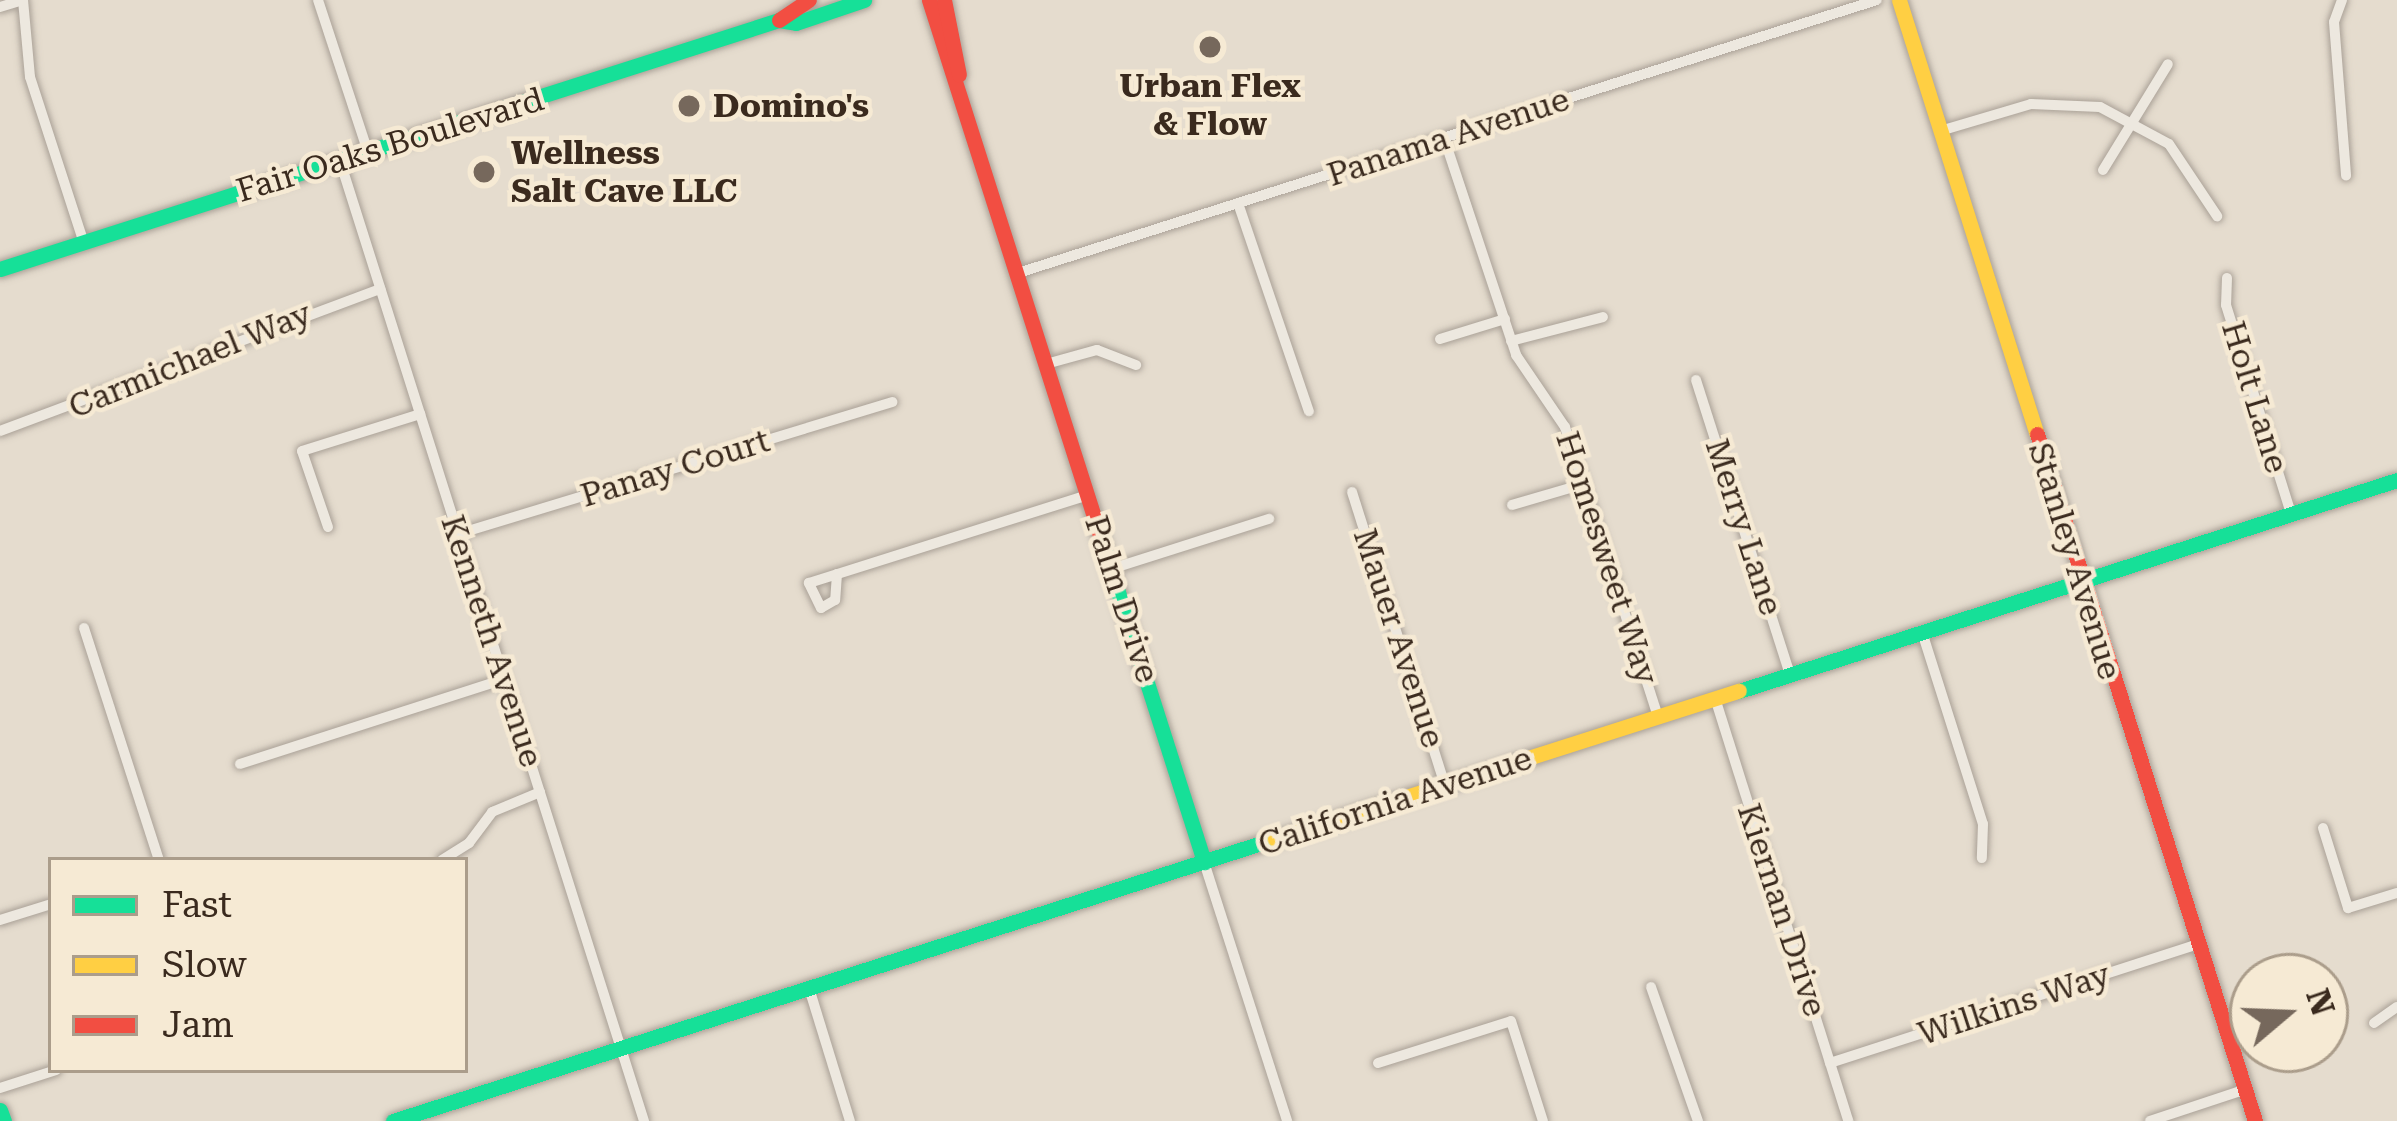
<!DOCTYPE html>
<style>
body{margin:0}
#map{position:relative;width:2397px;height:1121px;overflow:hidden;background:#e5dcce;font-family:"Roboto Serif",serif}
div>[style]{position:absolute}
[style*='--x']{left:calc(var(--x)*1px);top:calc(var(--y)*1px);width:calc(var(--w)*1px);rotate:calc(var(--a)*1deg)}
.roads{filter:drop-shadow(0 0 3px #aaa197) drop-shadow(0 0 3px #aaa197)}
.street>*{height:10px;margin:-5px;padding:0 5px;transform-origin:5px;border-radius:5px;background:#ede8df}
.fast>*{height:15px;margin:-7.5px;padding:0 7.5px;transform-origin:7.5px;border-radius:7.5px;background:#16e098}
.slow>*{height:15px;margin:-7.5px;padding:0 7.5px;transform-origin:7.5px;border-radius:7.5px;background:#ffcf43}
.jam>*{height:15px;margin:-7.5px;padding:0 7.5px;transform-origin:7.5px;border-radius:7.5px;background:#f24e42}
.dots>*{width:33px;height:33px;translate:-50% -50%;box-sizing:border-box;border:6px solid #f6ead4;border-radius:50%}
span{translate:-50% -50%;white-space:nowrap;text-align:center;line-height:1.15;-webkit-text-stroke:9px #f6ead4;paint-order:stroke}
.poi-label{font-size:33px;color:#3a2a1e;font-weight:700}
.left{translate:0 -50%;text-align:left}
.street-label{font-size:33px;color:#3a2a1e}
.legend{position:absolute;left:48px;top:857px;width:420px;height:216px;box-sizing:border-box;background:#f6ead4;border:3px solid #ab9d8b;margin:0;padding:15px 21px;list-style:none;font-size:36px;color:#3a2a1e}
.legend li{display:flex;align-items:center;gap:24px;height:60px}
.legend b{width:60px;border:3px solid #ab9d8b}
.north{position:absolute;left:2229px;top:953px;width:120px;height:120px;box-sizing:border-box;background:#f6ead4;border:3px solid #ab9d8b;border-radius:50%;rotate:71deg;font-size:33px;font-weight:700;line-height:48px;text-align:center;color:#3a2a1e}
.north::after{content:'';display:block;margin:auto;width:42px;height:54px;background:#76685c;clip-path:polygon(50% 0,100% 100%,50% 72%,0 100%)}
</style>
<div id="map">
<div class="roads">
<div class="street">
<i style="--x:23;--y:0;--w:77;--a:84.8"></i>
<i style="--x:30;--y:77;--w:175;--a:72"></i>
<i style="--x:318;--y:0;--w:160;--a:71.8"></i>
<i style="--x:2342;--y:0;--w:23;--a:110"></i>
<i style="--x:2334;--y:22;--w:154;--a:85.5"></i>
<i style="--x:0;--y:7;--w:24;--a:-17"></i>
<i style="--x:1940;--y:131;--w:95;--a:-16.5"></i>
<i style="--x:2031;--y:104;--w:69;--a:2.5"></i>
<i style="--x:2100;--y:107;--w:78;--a:28.2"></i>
<i style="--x:2169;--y:144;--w:87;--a:56.3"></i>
<i style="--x:1444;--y:138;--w:229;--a:71.6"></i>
<i style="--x:1516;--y:355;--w:87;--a:55.8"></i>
<i style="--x:1565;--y:427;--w:304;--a:72.2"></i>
<i style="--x:340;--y:161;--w:1007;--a:72.43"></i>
<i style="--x:2103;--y:170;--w:124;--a:-58.5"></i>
<i style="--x:1238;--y:203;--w:220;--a:71.2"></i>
<i style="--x:1018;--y:273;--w:901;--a:-17.63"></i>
<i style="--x:2227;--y:278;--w:27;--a:92"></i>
<i style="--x:2226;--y:305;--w:219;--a:72.7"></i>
<i style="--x:1440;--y:339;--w:68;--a:-17.1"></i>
<i style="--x:1511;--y:341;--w:95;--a:-14.6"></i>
<i style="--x:1046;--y:364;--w:53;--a:-15.4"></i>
<i style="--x:1097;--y:350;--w:42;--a:21"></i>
<i style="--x:1696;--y:380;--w:309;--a:72.3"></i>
<i style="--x:0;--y:431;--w:406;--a:-20.5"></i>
<i style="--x:1352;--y:492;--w:307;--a:72.4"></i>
<i style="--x:1512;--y:505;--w:75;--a:-16.3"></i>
<i style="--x:328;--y:527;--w:80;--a:-108.9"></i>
<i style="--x:302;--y:451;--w:124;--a:-17.4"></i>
<i style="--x:458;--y:534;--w:454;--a:-16.9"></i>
<i style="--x:1111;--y:569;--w:166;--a:-17.6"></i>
<i style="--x:837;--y:574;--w:26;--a:94"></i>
<i style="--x:835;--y:600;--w:16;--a:150"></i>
<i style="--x:821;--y:608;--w:28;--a:-116"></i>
<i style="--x:809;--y:583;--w:293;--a:-17.5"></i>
<i style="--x:84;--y:628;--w:244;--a:72.1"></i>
<i style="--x:1922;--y:632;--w:201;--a:72.4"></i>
<i style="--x:1983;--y:824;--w:34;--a:92"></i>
<i style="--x:1715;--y:698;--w:443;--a:72.5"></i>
<i style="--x:240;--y:764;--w:277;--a:-17.8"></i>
<i style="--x:2323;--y:828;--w:84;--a:72.6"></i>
<i style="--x:2348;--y:908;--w:51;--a:-17"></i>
<i style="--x:442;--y:860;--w:32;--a:-32"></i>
<i style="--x:469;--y:843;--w:39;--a:-53"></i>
<i style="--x:492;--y:812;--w:52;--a:-22.6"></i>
<i style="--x:1204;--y:862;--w:272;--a:72.2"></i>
<i style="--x:0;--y:920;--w:53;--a:-17.4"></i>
<i style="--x:1651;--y:987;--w:142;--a:70.7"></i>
<i style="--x:809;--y:988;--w:139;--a:72.9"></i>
<i style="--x:2374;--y:1023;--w:28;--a:-35"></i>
<i style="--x:1378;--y:1063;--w:139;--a:-17.5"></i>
<i style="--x:1511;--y:1021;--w:105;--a:72.3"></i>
<i style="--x:1830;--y:1063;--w:387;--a:-17.9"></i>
<i style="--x:0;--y:1088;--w:59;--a:-17.8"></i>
<i style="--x:2150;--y:1121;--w:99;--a:-18.3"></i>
</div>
<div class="fast">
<i style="--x:0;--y:269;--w:818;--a:-17.73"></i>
<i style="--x:779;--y:20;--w:17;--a:10"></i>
<i style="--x:796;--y:23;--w:72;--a:-18.7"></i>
<i style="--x:1104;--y:548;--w:330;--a:72.3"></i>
<i style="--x:1739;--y:691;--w:691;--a:-17.78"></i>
<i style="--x:0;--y:1110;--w:12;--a:70"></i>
<i style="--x:393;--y:1121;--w:925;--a:-17.75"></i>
</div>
<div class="slow">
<i style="--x:1899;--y:0;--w:455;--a:72.4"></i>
<i style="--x:1274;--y:839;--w:488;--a:-17.7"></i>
</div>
<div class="jam">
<i style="--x:929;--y:0;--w:575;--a:72.29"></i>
<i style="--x:944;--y:0;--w:76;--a:78.7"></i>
<i style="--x:779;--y:20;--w:36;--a:-34"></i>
<i style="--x:2037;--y:434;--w:721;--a:72.39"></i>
</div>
</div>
<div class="dots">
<i style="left:1210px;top:47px;background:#76685c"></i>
<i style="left:689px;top:106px;background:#76685c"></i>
<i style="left:484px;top:172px;background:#76685c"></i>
</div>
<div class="poi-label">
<span style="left:1210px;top:105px">Urban Flex<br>&amp; Flow</span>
<span class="left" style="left:713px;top:106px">Domino's</span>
<span class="left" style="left:511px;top:172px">Wellness<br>Salt Cave LLC</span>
</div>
<div class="street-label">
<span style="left:1448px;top:137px;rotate:-18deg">Panama Avenue</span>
<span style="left:390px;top:145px;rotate:-17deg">Fair Oaks Boulevard</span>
<span style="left:190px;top:360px;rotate:-22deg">Carmichael Way</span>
<span style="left:2255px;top:397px;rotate:73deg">Holt Lane</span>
<span style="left:675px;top:468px;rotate:-17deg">Panay Court</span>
<span style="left:1744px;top:527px;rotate:72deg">Merry Lane</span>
<span style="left:1607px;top:558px;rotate:72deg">Homesweet Way</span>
<span style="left:2075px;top:561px;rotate:73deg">Stanley Avenue</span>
<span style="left:1122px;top:599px;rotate:72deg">Palm Drive</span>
<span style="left:1399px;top:638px;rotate:72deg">Mauer Avenue</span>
<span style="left:492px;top:641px;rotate:72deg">Kenneth Avenue</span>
<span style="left:1395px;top:801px;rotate:-18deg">California Avenue</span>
<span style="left:1782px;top:910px;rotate:72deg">Kiernan Drive</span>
<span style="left:2014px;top:1004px;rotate:-18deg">Wilkins Way</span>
</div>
<ul class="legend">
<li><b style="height:15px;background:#16e098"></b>Fast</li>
<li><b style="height:15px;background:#ffcf43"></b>Slow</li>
<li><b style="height:15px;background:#f24e42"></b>Jam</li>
</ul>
<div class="north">N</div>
</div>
